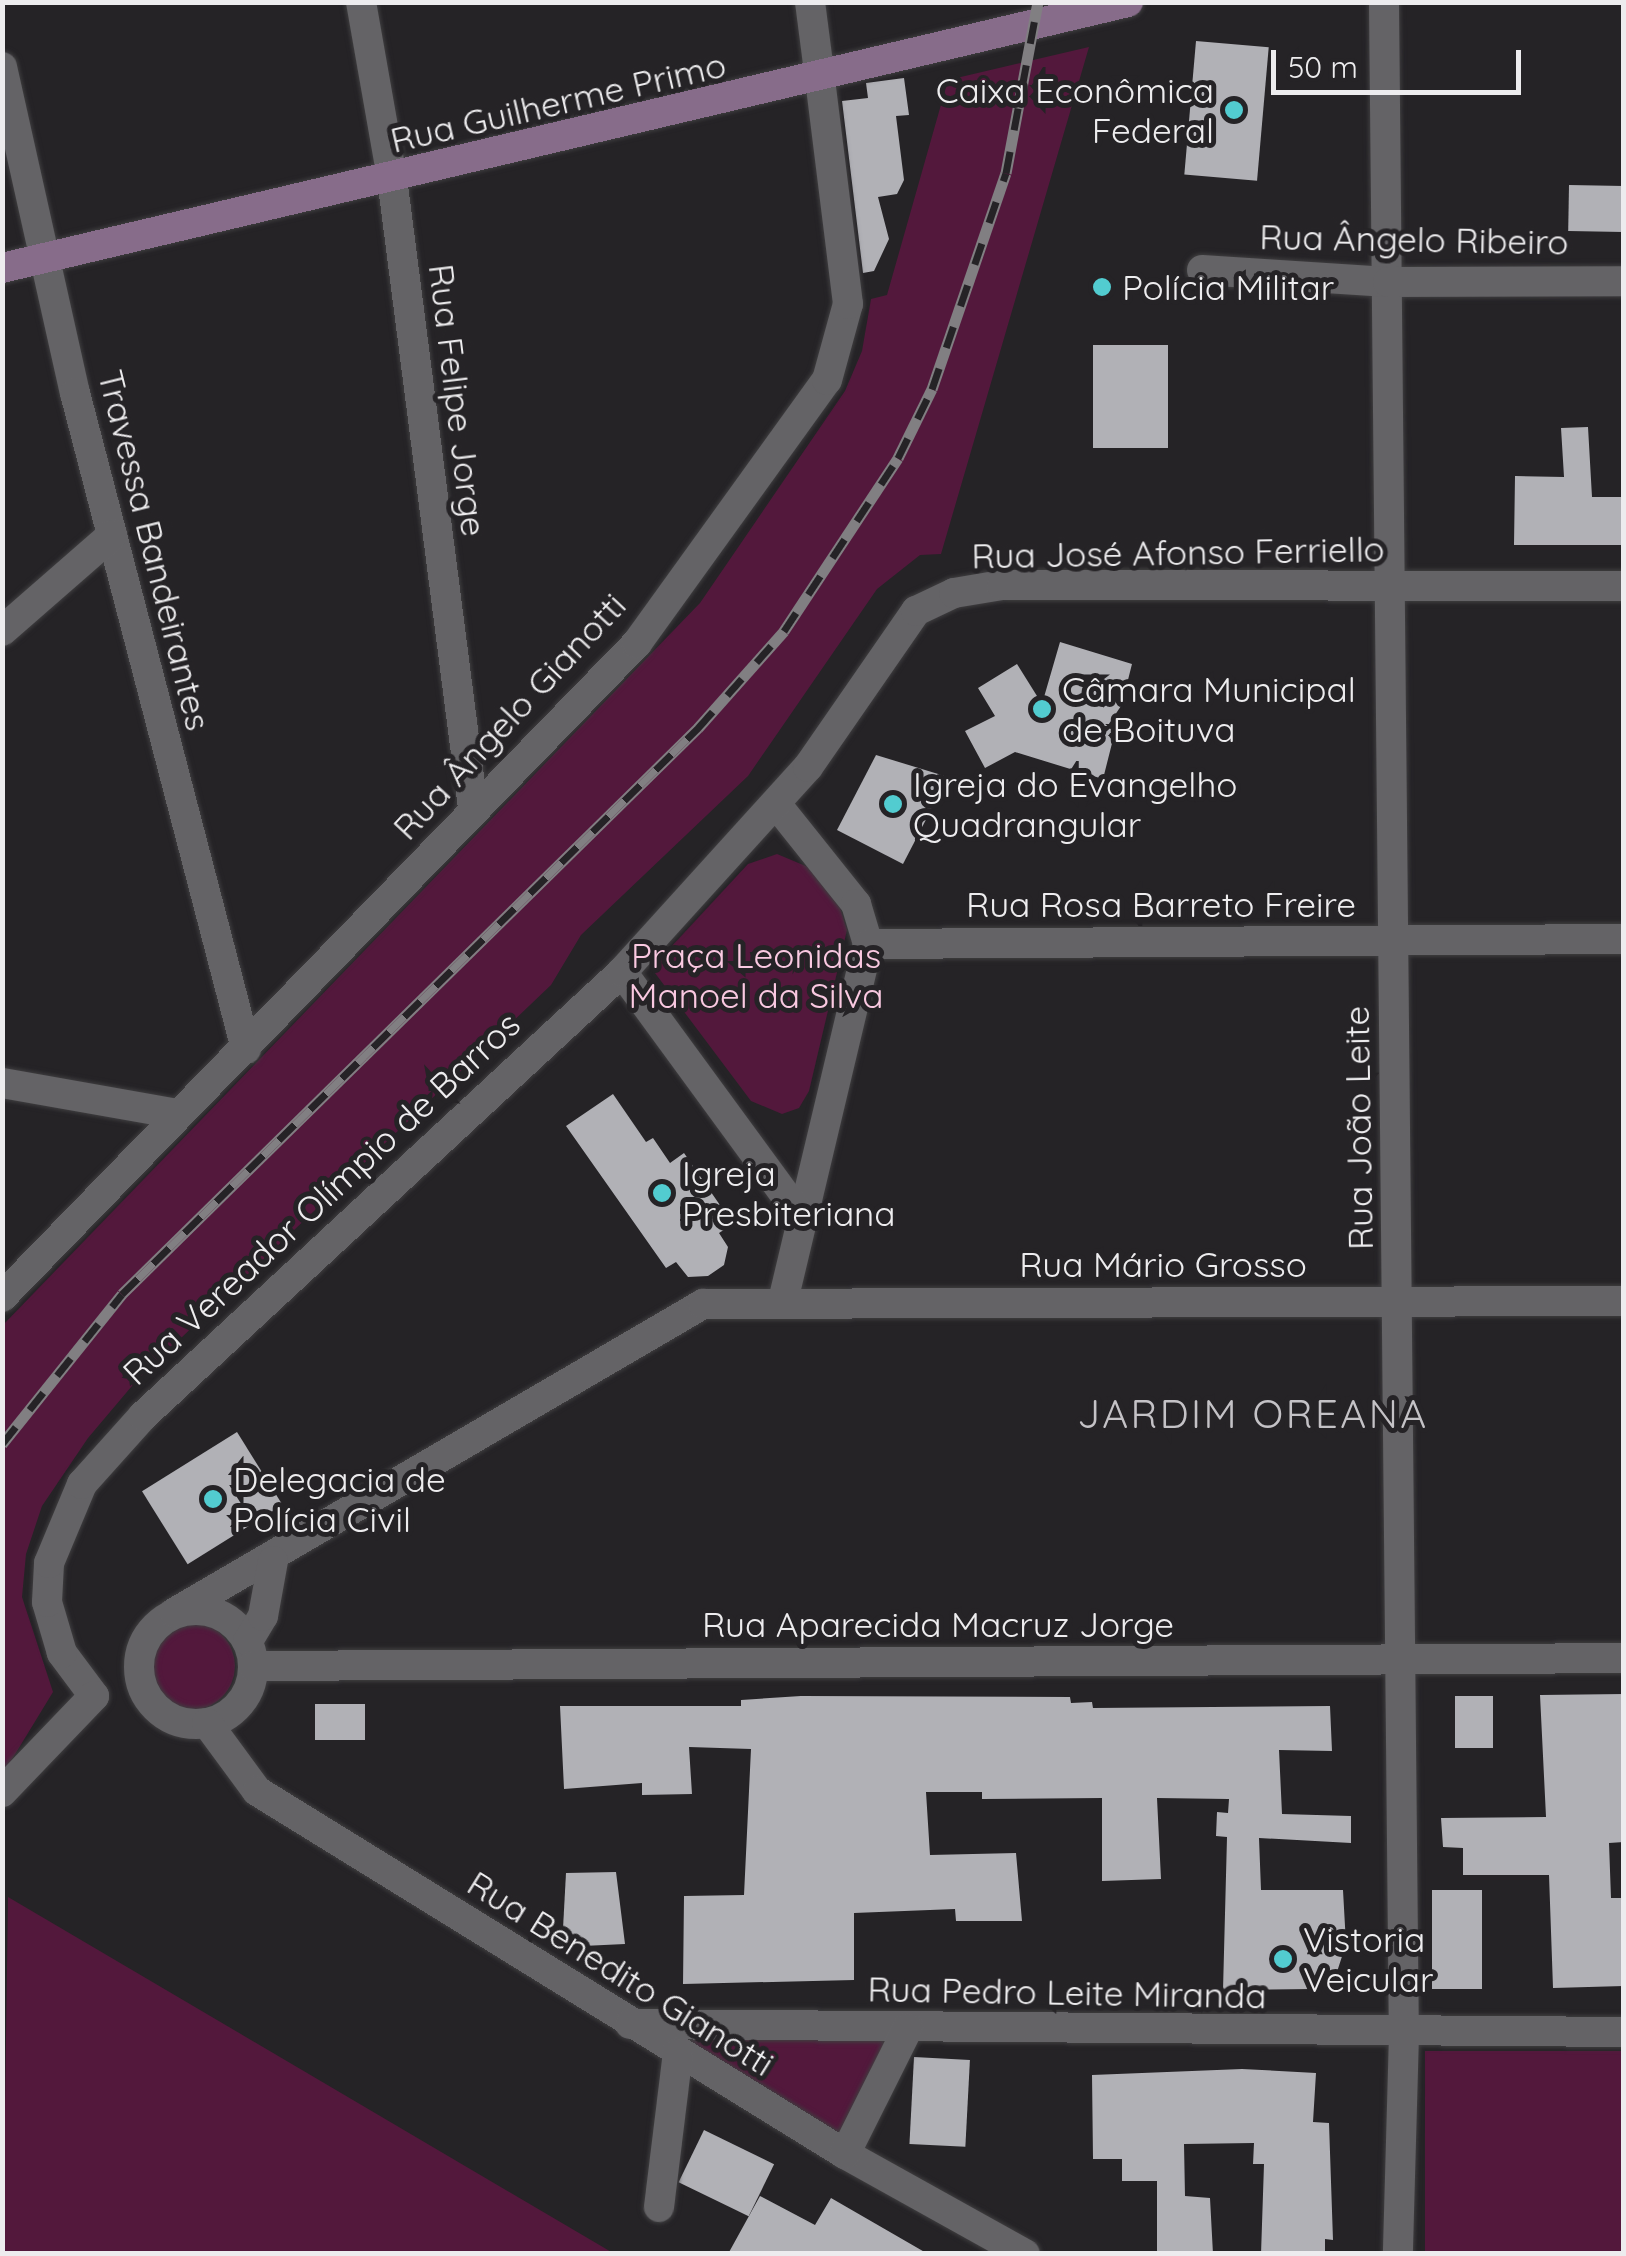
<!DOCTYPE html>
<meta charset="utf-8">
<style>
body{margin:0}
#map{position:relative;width:1626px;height:2256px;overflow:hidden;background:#252326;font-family:Quicksand,sans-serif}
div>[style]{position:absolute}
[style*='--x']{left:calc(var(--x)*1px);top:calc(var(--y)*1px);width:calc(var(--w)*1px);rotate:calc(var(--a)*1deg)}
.green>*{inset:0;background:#53183c;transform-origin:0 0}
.round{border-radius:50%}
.building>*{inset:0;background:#b1b1b6;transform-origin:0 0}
.roads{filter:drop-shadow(0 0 2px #3f3e40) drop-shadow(0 0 2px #3f3e40)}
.minor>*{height:30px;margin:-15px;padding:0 15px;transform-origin:15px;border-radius:15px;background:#646366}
.minor>.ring{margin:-15px;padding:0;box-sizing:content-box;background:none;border:30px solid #646366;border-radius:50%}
.tertiary>*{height:30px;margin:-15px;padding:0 15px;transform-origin:15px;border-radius:15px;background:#646366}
.secondary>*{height:30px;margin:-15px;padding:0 15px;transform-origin:15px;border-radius:15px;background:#876c8a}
.rail>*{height:11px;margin-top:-5.5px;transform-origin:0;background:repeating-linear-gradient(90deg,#252326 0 22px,#817f82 0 44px);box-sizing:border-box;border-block:2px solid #817f82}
.dots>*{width:28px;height:28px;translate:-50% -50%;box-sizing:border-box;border:5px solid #252326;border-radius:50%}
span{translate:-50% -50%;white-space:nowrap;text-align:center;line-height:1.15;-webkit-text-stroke:10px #252326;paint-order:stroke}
.poi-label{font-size:35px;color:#edecee}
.right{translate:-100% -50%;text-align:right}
.left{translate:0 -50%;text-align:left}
.street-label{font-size:35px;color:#edecee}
.park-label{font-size:35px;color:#fac9e1}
.quarter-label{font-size:40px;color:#c4c2c6;letter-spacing:2.5px}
.frame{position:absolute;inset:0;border:5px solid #edecee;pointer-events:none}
.scale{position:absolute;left:1271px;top:50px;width:250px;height:45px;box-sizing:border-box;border:5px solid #edecee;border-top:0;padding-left:12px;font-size:30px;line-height:35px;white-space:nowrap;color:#edecee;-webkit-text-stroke:8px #252326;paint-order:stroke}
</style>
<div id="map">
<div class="green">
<i style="clip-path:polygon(1089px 47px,941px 554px,920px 555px,877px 589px,748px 776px,581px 935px,551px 985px,137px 1380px,88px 1438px,42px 1506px,26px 1554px,22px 1597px,53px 1692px,3px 1774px,3px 1325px,700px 603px,845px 391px,862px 351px,871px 299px,887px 295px,948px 80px)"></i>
<i style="clip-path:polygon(777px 854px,808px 867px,840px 908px,847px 930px,809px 1091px,799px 1108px,782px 1114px,751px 1101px,655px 973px,658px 961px,748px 864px)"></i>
<i class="round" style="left:147px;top:1622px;width:88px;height:88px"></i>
<i style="clip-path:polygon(8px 1897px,613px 2253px,3px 2253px)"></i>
<i style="clip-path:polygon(679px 2037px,888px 2040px,841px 2134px)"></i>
<i style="left:1623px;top:2051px;width:202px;height:198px;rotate:90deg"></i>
</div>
<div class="building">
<i style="left:1196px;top:41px;width:73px;height:134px;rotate:5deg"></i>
<i style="clip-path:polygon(904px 78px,909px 115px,896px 116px,904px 180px,897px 194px,878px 197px,889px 239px,874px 271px,863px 273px,842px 101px,868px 98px,866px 83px)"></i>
<i style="left:1569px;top:185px;width:55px;height:46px;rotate:1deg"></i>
<i style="left:1093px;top:345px;width:75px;height:103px"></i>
<i style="clip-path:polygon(1588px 427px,1592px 497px,1624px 497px,1624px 545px,1514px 545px,1515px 476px,1564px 477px,1561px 428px)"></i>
<i style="clip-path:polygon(1060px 642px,1132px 664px,1103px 779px,1015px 752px,985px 768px,965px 731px,995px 716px,978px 688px,1017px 664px,1042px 704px)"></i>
<i style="clip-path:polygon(876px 755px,948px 777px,903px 864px,837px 830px)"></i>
<i style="clip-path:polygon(613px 1094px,646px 1142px,653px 1138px,670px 1163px,684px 1153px,733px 1224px,719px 1233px,728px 1247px,724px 1265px,708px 1276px,688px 1277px,676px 1262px,666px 1268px,566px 1126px)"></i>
<i style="left:237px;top:1432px;width:86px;height:112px;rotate:58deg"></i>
<i style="clip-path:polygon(1624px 1694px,1624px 1842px,1609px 1843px,1611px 1898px,1624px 1898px,1624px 1986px,1553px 1988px,1549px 1875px,1463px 1875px,1463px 1848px,1443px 1847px,1441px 1818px,1546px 1817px,1540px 1695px)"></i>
<i style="clip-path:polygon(801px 1696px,1070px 1697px,1071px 1703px,1092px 1702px,1093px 1708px,1330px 1706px,1332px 1751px,1279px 1750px,1282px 1814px,1351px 1816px,1351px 1843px,1259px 1838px,1261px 1890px,1343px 1890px,1346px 1944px,1336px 1975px,1312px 1989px,1223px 1990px,1227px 1837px,1216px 1836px,1217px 1812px,1228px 1813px,1229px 1799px,1157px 1798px,1161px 1879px,1102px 1881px,1102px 1798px,982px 1799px,982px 1792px,926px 1792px,930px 1855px,1016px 1853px,1022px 1921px,956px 1921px,955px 1909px,854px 1913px,854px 1980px,683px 1984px,684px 1896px,744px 1895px,751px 1749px,689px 1747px,692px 1794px,642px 1795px,642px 1783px,564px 1789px,560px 1706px,741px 1706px,741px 1700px)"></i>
<i style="left:1455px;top:1696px;width:38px;height:52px"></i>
<i style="left:315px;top:1704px;width:50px;height:36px"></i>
<i style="clip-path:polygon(616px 1872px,625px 1944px,562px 1947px,566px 1873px)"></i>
<i style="left:1432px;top:1890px;width:50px;height:99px"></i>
<i style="left:914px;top:2057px;width:56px;height:87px;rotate:3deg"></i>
<i style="clip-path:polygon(1242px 2069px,1316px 2073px,1313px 2122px,1329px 2123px,1333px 2240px,1325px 2239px,1325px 2254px,1261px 2254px,1264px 2164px,1253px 2164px,1254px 2143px,1184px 2144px,1185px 2196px,1210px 2198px,1213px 2254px,1157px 2254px,1157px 2181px,1122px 2181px,1122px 2159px,1093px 2159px,1092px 2075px)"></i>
<i style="left:704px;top:2130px;width:78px;height:58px;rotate:26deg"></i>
<i style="clip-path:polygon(760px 2196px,815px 2225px,831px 2198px,928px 2254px,728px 2254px)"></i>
</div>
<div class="roads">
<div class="minor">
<i style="--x:361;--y:2;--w:179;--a:80"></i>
<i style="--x:392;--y:178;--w:635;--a:82.67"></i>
<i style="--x:810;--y:2;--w:78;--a:82.6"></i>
<i style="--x:1384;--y:2;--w:2032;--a:89.44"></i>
<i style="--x:1404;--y:2034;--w:220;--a:91.6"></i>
<i style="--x:2;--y:67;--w:334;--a:77.4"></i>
<i style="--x:75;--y:393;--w:678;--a:75.39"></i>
<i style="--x:1202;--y:270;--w:186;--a:3.7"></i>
<i style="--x:1388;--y:282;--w:236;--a:-0.2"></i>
<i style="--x:2;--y:631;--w:146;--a:-41.1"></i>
<i style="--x:777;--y:805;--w:127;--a:51.4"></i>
<i style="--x:856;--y:904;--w:42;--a:73.3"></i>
<i style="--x:868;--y:944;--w:366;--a:103.4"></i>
<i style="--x:868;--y:944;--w:756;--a:-0.38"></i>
<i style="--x:622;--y:972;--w:303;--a:53.8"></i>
<i style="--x:2;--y:1083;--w:179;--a:10"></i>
<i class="ring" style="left:139px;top:1610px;width:84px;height:84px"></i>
<i style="--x:174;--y:1613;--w:613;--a:-30.29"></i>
<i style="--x:703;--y:1304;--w:921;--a:-0.19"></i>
<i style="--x:248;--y:1641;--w:29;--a:-59"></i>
<i style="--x:263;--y:1616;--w:56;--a:-79.7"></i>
<i style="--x:253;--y:1666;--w:1371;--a:-0.33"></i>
<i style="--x:94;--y:1696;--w:54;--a:-126.7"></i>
<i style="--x:62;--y:1653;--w:53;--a:-106.4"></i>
<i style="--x:47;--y:1602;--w:39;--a:-87"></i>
<i style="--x:49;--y:1563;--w:86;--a:-67.3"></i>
<i style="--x:82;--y:1484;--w:91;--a:-48.1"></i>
<i style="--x:143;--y:1416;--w:653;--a:-42.83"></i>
<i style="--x:622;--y:972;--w:277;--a:-47.8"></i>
<i style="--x:808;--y:767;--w:190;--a:-55.3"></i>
<i style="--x:916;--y:611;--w:42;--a:-25.3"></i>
<i style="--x:954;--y:593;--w:49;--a:-9.5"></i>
<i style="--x:1002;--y:585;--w:622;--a:0.09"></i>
<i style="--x:207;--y:1723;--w:84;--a:53.7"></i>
<i style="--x:257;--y:1791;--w:691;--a:31.69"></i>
<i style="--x:845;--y:2154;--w:206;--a:29.1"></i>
<i style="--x:630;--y:2024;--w:994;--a:0.46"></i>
<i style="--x:845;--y:2154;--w:141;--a:-63.4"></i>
<i style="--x:659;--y:2207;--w:155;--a:-83"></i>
</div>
<div class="tertiary">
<i style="--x:2;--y:1297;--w:912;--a:-45.84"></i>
<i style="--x:637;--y:643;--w:324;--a:-54.2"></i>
<i style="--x:827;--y:380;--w:79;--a:-74.6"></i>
<i style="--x:848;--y:304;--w:227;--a:-97.1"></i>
<i style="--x:2;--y:1792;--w:133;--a:-46.2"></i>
</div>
<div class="secondary">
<i style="--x:2;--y:268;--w:1157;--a:-13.29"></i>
</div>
</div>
<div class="rail">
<i style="--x:2;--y:1444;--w:192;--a:-51.3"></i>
<i style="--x:122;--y:1294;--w:808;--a:-44.5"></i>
<i style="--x:698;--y:728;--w:130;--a:-48.4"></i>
<i style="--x:784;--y:631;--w:207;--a:-56.6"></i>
<i style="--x:898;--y:458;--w:77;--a:-63.8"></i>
<i style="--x:932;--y:389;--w:228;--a:-71.1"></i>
<i style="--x:1006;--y:173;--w:174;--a:-79.4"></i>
</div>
<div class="dots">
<i style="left:1234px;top:110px;background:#52ccd0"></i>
<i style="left:1102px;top:287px;background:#52ccd0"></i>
<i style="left:1042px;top:709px;background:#52ccd0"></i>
<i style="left:893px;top:804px;background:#52ccd0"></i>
<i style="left:662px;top:1193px;background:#52ccd0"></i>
<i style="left:213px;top:1499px;background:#52ccd0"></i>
<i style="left:1283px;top:1959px;background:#52ccd0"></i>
</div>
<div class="poi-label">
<span class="right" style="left:1214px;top:110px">Caixa Econômica<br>Federal</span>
<span class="left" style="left:1122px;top:287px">Polícia Militar</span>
<span class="left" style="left:1062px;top:709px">Câmara Municipal<br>de Boituva</span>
<span class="left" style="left:913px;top:804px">Igreja do Evangelho<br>Quadrangular</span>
<span class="left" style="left:682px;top:1193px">Igreja<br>Presbiteriana</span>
<span class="left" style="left:233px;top:1499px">Delegacia de<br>Polícia Civil</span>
<span class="left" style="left:1303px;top:1959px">Vistoria<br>Veicular</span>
</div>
<div class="street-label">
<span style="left:558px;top:102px;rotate:-13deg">Rua Guilherme Primo</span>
<span style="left:1414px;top:239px;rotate:1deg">Rua Ângelo Ribeiro</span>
<span style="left:458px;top:400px;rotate:83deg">Rua Felipe Jorge</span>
<span style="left:155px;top:550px;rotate:76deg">Travessa Bandeirantes</span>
<span style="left:1178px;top:552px;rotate:-1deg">Rua José Afonso Ferriello</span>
<span style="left:509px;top:716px;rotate:-47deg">Rua Ângelo Gianotti</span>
<span style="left:1161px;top:904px">Rua Rosa Barreto Freire</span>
<span style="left:1358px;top:1128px;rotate:-91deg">Rua João Leite</span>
<span style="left:321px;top:1198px;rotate:-43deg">Rua Vereador Olímpio de Barros</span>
<span style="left:1163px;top:1264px">Rua Mário Grosso</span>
<span style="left:938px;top:1624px">Rua Aparecida Macruz Jorge</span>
<span style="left:621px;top:1973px;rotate:32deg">Rua Benedito Gianotti</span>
<span style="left:1067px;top:1992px;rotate:1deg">Rua Pedro Leite Miranda</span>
</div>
<div class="park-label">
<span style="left:756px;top:975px">Praça Leonidas<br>Manoel da Silva</span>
</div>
<div class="quarter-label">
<span style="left:1253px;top:1413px">JARDIM OREANA</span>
</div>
<div class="frame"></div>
<div class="scale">50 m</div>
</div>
